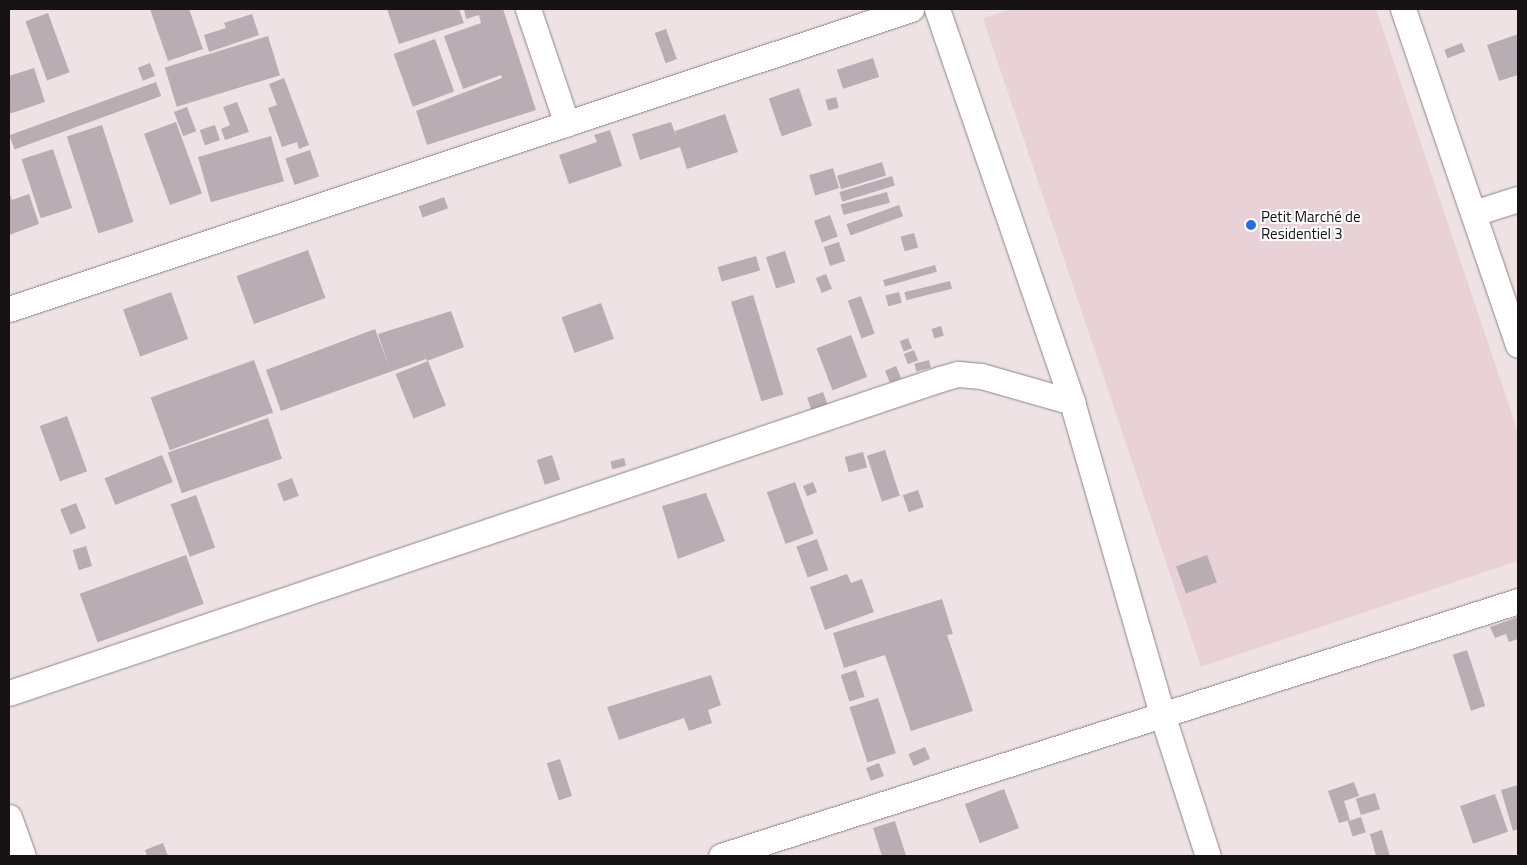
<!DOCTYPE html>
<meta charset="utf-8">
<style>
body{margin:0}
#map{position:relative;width:1527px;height:865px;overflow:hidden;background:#efe2e4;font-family:"Titillium Web",sans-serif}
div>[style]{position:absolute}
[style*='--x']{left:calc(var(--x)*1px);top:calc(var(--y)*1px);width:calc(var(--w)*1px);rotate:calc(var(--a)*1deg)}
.built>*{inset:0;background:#e8d2d7}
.building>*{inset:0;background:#b8adb3;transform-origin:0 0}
.roads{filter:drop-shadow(0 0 1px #908486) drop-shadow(0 0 1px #908486)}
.street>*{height:25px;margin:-12.5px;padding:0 12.5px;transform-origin:12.5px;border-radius:12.5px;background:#fff}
.dots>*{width:14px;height:14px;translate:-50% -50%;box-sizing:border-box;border:2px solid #fff;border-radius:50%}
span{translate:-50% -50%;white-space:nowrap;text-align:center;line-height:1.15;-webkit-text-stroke:4px #fff;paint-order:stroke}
.poi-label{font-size:15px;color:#171314}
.left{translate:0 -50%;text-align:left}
.frame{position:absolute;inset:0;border:10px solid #171314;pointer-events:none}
</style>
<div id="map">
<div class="built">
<i style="clip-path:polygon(1012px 9px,1376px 9px,1518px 432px,1518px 561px,1201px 667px,983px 18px)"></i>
</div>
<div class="building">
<i style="clip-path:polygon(150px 9px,189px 9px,203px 49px,168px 61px)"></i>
<i style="clip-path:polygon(387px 9px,459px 9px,464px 23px,399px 44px)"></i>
<i style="clip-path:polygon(464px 9px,503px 9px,536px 110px,427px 145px,416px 111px,502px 78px,501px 75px,463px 89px,444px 36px,481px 23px,479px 15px,466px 19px)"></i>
<i style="left:48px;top:13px;width:63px;height:24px;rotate:70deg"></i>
<i style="clip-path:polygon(252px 14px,259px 35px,209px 52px,204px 35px,226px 28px,224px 23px)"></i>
<i style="left:666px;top:29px;width:32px;height:12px;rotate:70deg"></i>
<i style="clip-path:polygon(1518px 34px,1518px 75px,1499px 81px,1487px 45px)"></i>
<i style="left:268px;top:36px;width:41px;height:108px;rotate:73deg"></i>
<i style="left:435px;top:39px;width:56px;height:44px;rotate:70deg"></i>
<i style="left:1462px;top:43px;width:9px;height:19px;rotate:69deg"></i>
<i style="left:873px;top:58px;width:20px;height:38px;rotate:72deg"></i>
<i style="left:150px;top:63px;width:14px;height:13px;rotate:69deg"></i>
<i style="clip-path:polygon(34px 68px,45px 102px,9px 114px,9px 76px)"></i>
<i style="clip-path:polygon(284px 78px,309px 145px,299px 149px,297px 142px,282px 147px,268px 108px,277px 105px,269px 84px)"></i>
<i style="left:156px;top:82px;width:15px;height:156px;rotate:70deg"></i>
<i style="left:799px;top:88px;width:40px;height:32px;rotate:71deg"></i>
<i style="left:836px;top:97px;width:11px;height:11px;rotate:75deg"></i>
<i style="clip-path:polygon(237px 102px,249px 132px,225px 140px,221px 129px,230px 125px,223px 107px)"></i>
<i style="left:187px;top:107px;width:26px;height:14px;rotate:69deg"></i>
<i style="clip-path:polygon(725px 114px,738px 152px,687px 169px,680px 147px,640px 160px,632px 134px,671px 122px,676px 136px,675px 131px)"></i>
<i style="left:176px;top:122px;width:76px;height:34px;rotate:70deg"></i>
<i style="left:102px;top:125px;width:102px;height:37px;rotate:72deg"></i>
<i style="left:215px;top:125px;width:16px;height:16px;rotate:72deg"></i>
<i style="clip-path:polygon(610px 130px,622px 166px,569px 184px,559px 155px,597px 142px,594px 135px)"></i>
<i style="left:271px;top:136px;width:47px;height:76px;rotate:74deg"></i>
<i style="left:53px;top:149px;width:62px;height:33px;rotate:72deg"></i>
<i style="left:310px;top:150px;width:28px;height:26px;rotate:71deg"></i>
<i style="left:882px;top:162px;width:14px;height:47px;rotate:73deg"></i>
<i style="left:833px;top:168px;width:21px;height:25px;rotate:73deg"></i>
<i style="left:892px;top:176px;width:10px;height:55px;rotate:73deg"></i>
<i style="clip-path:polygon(9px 192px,12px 200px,29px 194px,39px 224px,9px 235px)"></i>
<i style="left:887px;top:192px;width:11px;height:48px;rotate:75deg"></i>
<i style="left:444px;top:197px;width:12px;height:27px;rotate:70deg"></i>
<i style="left:899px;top:205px;width:12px;height:56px;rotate:70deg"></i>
<i style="left:830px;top:215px;width:23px;height:17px;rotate:70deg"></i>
<i style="left:914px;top:233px;width:15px;height:14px;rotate:74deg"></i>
<i style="left:839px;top:242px;width:20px;height:16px;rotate:72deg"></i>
<i style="left:308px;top:250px;width:51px;height:76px;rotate:70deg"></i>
<i style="left:785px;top:251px;width:33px;height:20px;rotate:72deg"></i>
<i style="left:756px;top:256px;width:15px;height:40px;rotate:74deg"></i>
<i style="left:935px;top:265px;width:7px;height:54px;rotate:74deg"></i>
<i style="left:826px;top:274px;width:16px;height:11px;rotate:68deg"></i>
<i style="left:950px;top:281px;width:8px;height:47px;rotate:76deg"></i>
<i style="left:171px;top:292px;width:50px;height:51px;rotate:70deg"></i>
<i style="left:899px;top:292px;width:11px;height:14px;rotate:75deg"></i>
<i style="left:753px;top:295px;width:104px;height:23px;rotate:73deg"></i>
<i style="left:861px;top:296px;width:40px;height:14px;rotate:70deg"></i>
<i style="left:601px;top:303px;width:38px;height:42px;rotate:70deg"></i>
<i style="clip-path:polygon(451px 311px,464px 347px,427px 361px,423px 350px,426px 359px,281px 411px,266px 370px,375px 329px,389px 367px,378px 334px)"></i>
<i style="left:941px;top:326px;width:10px;height:10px;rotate:73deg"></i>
<i style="left:851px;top:335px;width:45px;height:37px;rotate:69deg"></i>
<i style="left:908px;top:338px;width:11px;height:9px;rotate:68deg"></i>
<i style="left:914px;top:350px;width:11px;height:11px;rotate:68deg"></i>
<i style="left:254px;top:360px;width:56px;height:110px;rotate:70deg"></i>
<i style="left:929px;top:360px;width:8px;height:15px;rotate:76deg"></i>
<i style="left:428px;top:361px;width:48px;height:35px;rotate:68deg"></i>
<i style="left:896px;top:366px;width:13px;height:12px;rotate:67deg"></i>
<i style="left:823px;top:392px;width:15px;height:17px;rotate:70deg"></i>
<i style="left:67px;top:416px;width:59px;height:29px;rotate:70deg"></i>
<i style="left:268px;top:418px;width:43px;height:106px;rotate:71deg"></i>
<i style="left:885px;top:450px;width:48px;height:19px;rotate:72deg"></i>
<i style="left:863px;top:452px;width:16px;height:19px;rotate:75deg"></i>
<i style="left:162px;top:455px;width:29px;height:62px;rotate:68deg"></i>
<i style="left:552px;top:455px;width:26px;height:16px;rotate:72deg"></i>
<i style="left:624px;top:458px;width:8px;height:14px;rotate:76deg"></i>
<i style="left:292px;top:478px;width:19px;height:16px;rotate:69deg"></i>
<i style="left:795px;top:482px;width:55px;height:30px;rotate:70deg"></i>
<i style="left:813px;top:482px;width:11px;height:11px;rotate:68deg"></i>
<i style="left:918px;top:490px;width:18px;height:16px;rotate:71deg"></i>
<i style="clip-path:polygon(706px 493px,725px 541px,678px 559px,662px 506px)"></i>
<i style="left:196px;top:495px;width:56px;height:27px;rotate:70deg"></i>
<i style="left:76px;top:503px;width:27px;height:17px;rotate:68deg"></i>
<i style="left:817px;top:539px;width:33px;height:22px;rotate:70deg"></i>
<i style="left:86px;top:546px;width:21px;height:14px;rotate:73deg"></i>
<i style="left:186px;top:555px;width:52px;height:113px;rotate:70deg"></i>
<i style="left:1207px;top:555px;width:29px;height:33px;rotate:70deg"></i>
<i style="clip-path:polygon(847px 574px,851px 583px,862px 579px,874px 612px,825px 630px,810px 587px)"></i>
<i style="clip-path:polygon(942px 599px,953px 634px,947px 635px,973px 711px,911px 731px,885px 655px,844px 668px,833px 633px)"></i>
<i style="clip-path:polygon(1518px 617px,1518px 639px,1509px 642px,1506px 634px,1495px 638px,1490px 627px)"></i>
<i style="left:1467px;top:650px;width:59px;height:15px;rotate:72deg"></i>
<i style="left:856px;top:670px;width:28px;height:16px;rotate:72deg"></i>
<i style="clip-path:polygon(711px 675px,721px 705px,708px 710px,712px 723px,689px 731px,684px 718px,619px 740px,607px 707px)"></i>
<i style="left:878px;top:698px;width:58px;height:30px;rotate:72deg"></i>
<i style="left:925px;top:747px;width:13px;height:18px;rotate:67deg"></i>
<i style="left:560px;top:759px;width:39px;height:14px;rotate:72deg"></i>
<i style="left:879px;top:763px;width:14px;height:14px;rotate:69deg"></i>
<i style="clip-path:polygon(1354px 782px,1359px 796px,1344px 801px,1350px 820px,1339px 823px,1328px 791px)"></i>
<i style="clip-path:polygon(1518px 785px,1518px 829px,1513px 831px,1501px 790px)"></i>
<i style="left:1004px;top:789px;width:42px;height:42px;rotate:69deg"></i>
<i style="left:1375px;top:793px;width:17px;height:20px;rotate:73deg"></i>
<i style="left:1495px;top:794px;width:40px;height:37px;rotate:71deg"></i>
<i style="left:1361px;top:817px;width:16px;height:14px;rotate:72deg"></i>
<i style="clip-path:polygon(895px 821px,906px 856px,882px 856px,873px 828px)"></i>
<i style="clip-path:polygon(1382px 830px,1390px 856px,1376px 856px,1370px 834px)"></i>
<i style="clip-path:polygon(163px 843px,168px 856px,147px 856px,145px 850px)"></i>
</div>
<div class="roads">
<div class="street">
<i style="--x:528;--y:9;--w:121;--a:71.3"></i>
<i style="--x:937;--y:9;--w:416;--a:71"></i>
<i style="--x:1072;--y:402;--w:325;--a:73.9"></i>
<i style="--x:1162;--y:714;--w:149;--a:72.1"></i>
<i style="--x:1403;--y:9;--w:355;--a:71.1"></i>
<i style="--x:1474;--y:213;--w:46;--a:-17.7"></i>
<i style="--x:9;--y:309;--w:951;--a:-18.4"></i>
<i style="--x:9;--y:693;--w:983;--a:-18.64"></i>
<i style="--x:940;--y:379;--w:19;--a:-16"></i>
<i style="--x:958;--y:374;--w:23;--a:5"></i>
<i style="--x:981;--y:376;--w:95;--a:15.9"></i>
<i style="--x:9;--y:817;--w:41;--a:70.3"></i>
<i style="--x:721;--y:856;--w:837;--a:-17.74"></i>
</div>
</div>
<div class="dots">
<i style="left:1251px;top:225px;background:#286fdb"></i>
</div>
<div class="poi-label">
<span class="left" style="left:1261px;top:225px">Petit Marché de<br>Residentiel 3</span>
</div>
<div class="frame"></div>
</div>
